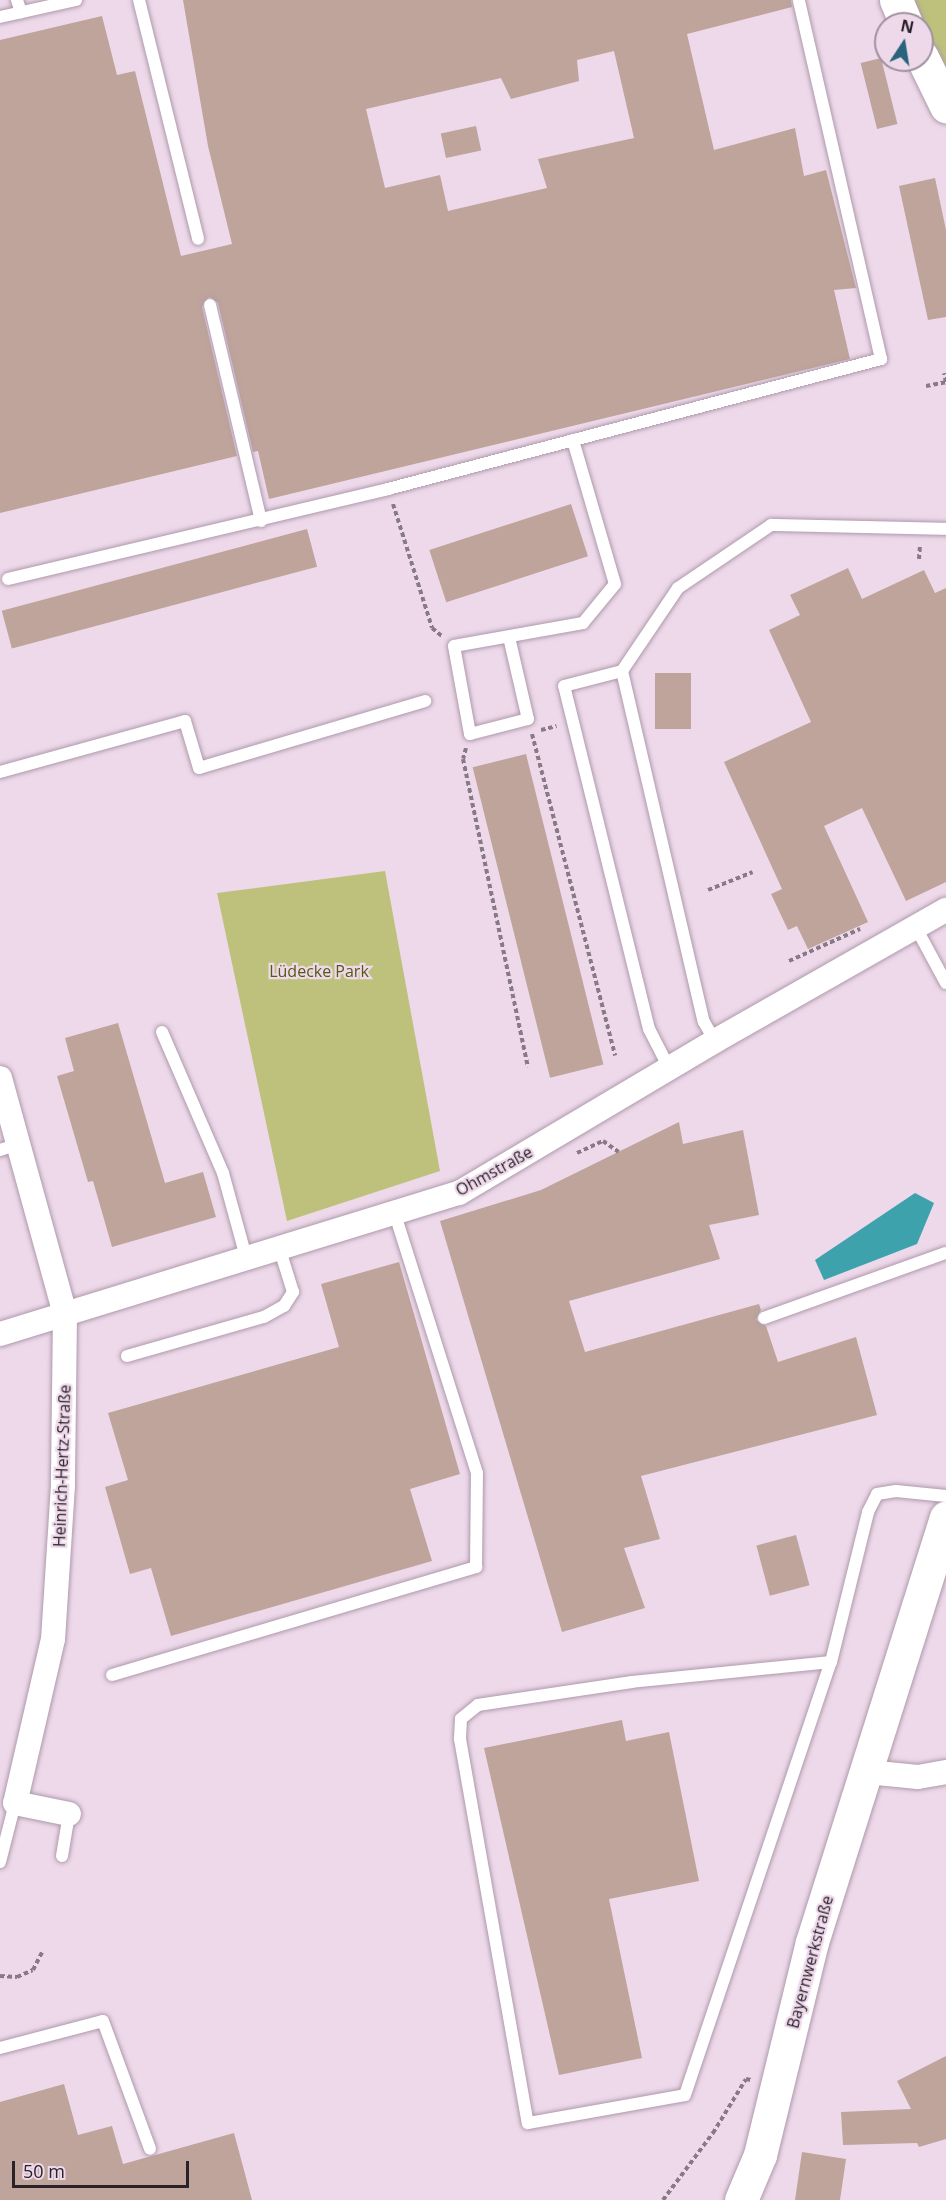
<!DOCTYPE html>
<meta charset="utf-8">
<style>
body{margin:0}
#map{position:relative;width:946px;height:2200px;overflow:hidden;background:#eed9eb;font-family:"Open Sans",sans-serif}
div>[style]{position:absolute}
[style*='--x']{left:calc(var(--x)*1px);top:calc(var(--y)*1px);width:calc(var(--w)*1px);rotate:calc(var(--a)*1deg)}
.green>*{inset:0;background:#bdc17c}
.water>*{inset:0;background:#3da2ab}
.building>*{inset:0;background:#bea49b;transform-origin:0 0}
.path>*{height:4px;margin-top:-2px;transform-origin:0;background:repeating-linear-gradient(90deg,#887986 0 4.5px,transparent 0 7.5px)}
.roads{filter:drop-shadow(0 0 2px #ae9aab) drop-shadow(0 0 2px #ae9aab)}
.lane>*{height:12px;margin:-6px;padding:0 6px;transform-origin:6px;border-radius:6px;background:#fff}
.street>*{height:24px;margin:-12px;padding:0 12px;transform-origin:12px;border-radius:12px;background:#fff}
.secondary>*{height:33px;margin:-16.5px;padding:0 16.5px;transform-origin:16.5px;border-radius:16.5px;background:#fff}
span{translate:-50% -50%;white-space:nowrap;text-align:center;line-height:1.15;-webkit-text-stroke:4.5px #eed9eb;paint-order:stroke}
.park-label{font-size:16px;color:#565814}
.street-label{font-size:16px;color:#2a2229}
.north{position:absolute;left:874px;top:12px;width:60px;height:60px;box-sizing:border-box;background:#eed9eb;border:2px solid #a0909d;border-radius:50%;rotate:12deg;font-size:16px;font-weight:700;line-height:24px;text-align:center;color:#2a2229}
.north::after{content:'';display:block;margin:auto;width:21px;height:27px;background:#2a637c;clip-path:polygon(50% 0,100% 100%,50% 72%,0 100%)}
.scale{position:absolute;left:12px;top:2161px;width:177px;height:27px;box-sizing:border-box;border:3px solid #2a2229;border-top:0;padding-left:8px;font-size:18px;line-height:21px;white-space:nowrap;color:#2a2229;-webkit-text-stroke:4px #eed9eb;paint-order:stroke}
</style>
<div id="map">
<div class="green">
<i style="clip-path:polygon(906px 0,946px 0,946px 88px,922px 40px,922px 24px)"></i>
<i style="clip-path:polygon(385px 871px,440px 1171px,287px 1221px,217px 893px)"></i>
</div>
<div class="water">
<i style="clip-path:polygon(915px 1193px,934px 1203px,917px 1244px,824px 1280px,815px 1260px)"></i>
</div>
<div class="building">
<i style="clip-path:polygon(evenodd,183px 0,791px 0,792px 7px,687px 34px,714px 150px,795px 128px,804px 176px,826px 170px,856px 288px,834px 290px,850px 359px,269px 499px,258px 451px,253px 452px,218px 303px,209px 297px,202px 307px,237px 456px,0 513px,0 40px,102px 16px,117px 75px,135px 71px,181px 256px,232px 244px,208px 146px,183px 0,614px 51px,634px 138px,538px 159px,547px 188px,448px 211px,440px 175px,385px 188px,366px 109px,501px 78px,511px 99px,579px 81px,577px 60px,614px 51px)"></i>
<i style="left:881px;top:58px;width:68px;height:21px;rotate:76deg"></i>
<i style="left:476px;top:126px;width:25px;height:36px;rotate:78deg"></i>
<i style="clip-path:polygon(935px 178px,946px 230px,946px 317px,928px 320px,899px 186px)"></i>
<i style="left:571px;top:504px;width:55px;height:149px;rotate:72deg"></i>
<i style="left:307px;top:529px;width:39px;height:316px;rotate:75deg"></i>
<i style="clip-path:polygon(848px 568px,862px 599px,924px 570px,935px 593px,946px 588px,946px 882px,906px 901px,862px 808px,824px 826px,868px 922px,808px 949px,797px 926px,788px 930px,771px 894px,782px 889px,724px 762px,811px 722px,769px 630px,800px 615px,790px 595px)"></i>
<i style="left:655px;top:673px;width:36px;height:56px"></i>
<i style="left:526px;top:754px;width:320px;height:55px;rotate:76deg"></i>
<i style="clip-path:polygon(118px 1023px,165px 1183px,203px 1172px,216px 1217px,112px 1247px,93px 1181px,88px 1182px,57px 1076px,74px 1071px,65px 1038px)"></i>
<i style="clip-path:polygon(679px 1122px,683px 1144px,743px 1130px,759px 1215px,709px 1225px,720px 1259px,569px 1301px,585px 1352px,759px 1304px,761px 1310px,756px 1320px,766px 1326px,778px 1362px,856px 1337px,877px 1415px,641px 1476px,660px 1539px,624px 1548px,645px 1608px,562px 1632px,440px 1221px,541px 1190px)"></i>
<i style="clip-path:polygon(399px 1262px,460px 1474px,410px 1489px,432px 1561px,171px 1636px,151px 1568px,130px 1574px,105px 1487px,128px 1480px,108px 1413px,339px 1347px,321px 1284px)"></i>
<i style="left:796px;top:1535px;width:52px;height:41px;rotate:75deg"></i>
<i style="clip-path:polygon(622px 1720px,626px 1741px,669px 1732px,699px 1881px,609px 1899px,642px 2058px,559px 2075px,484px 1748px)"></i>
<i style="clip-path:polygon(946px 2056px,946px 2139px,919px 2147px,917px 2143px,843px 2145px,841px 2112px,911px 2109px,897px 2081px)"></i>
<i style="clip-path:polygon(64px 2084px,78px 2135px,112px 2126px,123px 2164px,234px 2133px,252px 2200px,0 2200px,0 2102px)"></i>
<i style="clip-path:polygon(802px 2152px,846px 2159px,840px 2200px,795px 2200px)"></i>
</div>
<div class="path">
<i style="--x:926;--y:386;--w:20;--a:-11"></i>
<i style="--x:946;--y:382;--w:9;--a:-103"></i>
<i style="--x:393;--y:504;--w:130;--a:72.5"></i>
<i style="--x:432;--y:628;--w:13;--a:39"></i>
<i style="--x:919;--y:559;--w:13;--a:-86"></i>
<i style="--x:541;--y:730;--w:16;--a:-14"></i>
<i style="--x:532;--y:734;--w:332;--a:75.5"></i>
<i style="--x:466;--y:748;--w:11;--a:105"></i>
<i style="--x:463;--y:759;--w:315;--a:78.1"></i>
<i style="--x:708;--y:890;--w:48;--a:-21.8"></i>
<i style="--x:789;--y:961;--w:78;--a:-24.3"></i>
<i style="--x:577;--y:1153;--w:29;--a:-25"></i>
<i style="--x:603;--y:1141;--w:19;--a:35"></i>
<i style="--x:0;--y:1976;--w:17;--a:3"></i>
<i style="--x:17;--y:1977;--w:17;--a:-24"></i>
<i style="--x:33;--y:1970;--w:20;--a:-63"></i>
<i style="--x:663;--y:2200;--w:84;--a:-53.3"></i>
<i style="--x:713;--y:2133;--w:63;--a:-58.6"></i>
<i style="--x:746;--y:2079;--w:5;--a:11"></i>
</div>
<div class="roads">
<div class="lane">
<i style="--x:17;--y:0;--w:13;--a:72"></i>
<i style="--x:139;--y:0;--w:246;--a:76.1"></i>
<i style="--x:0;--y:17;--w:78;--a:-12.6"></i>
<i style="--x:210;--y:305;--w:222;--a:76.7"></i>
<i style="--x:8;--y:579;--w:391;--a:-13.3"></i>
<i style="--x:388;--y:489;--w:510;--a:-14.77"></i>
<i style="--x:881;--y:359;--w:368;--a:-102.9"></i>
<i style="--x:509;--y:637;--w:84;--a:77"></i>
<i style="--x:528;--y:719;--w:60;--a:165.5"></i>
<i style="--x:470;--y:734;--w:89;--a:-100.3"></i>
<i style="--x:454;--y:646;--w:131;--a:-10.1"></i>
<i style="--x:583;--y:623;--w:50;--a:-50.6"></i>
<i style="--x:615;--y:584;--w:150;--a:-106.3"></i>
<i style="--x:622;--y:671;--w:360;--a:76.9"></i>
<i style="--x:704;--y:1022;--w:22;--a:60"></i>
<i style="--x:0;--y:772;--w:192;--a:-15.4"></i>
<i style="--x:185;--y:721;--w:49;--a:73.4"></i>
<i style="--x:199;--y:768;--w:236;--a:-16.5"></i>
<i style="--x:915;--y:926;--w:65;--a:61.5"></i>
<i style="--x:162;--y:1032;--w:154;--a:66.6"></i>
<i style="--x:223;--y:1173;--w:87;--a:74.7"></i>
<i style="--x:670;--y:1070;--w:46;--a:-117.1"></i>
<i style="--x:649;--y:1029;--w:353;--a:-103.9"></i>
<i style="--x:564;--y:686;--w:60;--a:-14.5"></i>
<i style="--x:622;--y:671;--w:100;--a:-56"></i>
<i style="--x:678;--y:588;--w:112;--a:-34.1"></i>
<i style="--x:771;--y:525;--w:175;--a:1.3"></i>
<i style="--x:0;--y:1150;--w:19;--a:-18"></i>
<i style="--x:764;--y:1318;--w:193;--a:-19.7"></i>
<i style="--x:127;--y:1356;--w:142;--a:-15.9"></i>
<i style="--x:264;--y:1317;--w:23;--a:-29"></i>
<i style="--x:284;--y:1306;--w:17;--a:-57"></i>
<i style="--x:293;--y:1292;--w:47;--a:-107.3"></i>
<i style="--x:831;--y:1662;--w:200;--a:174.3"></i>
<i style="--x:632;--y:1682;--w:156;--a:171.5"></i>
<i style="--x:478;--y:1705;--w:22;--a:141"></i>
<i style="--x:461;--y:1719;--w:20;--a:93"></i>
<i style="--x:460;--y:1739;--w:390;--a:80"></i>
<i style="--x:528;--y:2123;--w:159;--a:-10.1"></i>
<i style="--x:685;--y:2095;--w:457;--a:-71.4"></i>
<i style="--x:831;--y:1662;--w:154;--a:-76.1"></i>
<i style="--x:868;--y:1512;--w:20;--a:-63"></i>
<i style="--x:877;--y:1494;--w:19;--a:-9"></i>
<i style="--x:896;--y:1491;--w:50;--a:5.7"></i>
<i style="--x:112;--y:1675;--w:380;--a:-16.5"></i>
<i style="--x:476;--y:1567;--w:94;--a:-89.4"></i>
<i style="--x:477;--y:1473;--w:275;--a:-107.6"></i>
<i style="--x:62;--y:1856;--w:43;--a:-80.5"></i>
<i style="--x:0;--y:1862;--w:61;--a:-75.7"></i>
<i style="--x:0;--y:2048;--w:106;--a:-14.7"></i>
<i style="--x:103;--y:2021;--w:136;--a:69.8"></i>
</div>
<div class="street">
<i style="--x:0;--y:1078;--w:245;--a:74.6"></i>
<i style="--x:65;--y:1314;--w:171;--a:90.7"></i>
<i style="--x:63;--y:1485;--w:154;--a:93.7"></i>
<i style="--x:53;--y:1639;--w:168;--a:103"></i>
<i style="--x:15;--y:1803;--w:55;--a:11.5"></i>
<i style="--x:0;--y:1334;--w:480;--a:-17.1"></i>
<i style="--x:459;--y:1193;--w:298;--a:-30.7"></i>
<i style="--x:715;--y:1041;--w:266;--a:-29.6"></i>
<i style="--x:867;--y:1772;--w:51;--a:5.6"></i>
<i style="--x:918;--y:1777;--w:28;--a:-10"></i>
</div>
<div class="secondary">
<i style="--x:896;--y:0;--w:26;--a:67"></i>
<i style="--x:922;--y:57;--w:55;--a:63.9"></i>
<i style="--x:741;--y:2200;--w:49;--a:-67.1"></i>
<i style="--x:760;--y:2155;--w:219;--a:-76.3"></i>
<i style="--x:812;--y:1942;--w:445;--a:-72.5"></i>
</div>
</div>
<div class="park-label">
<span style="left:319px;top:971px">Lüdecke Park</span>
</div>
<div class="street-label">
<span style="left:494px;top:1171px;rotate:-29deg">Ohmstraße</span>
<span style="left:62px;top:1466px;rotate:-88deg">Heinrich-Hertz-Straße</span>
<span style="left:810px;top:1962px;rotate:-75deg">Bayernwerkstraße</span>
</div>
<div class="north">N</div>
<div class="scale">50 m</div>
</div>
